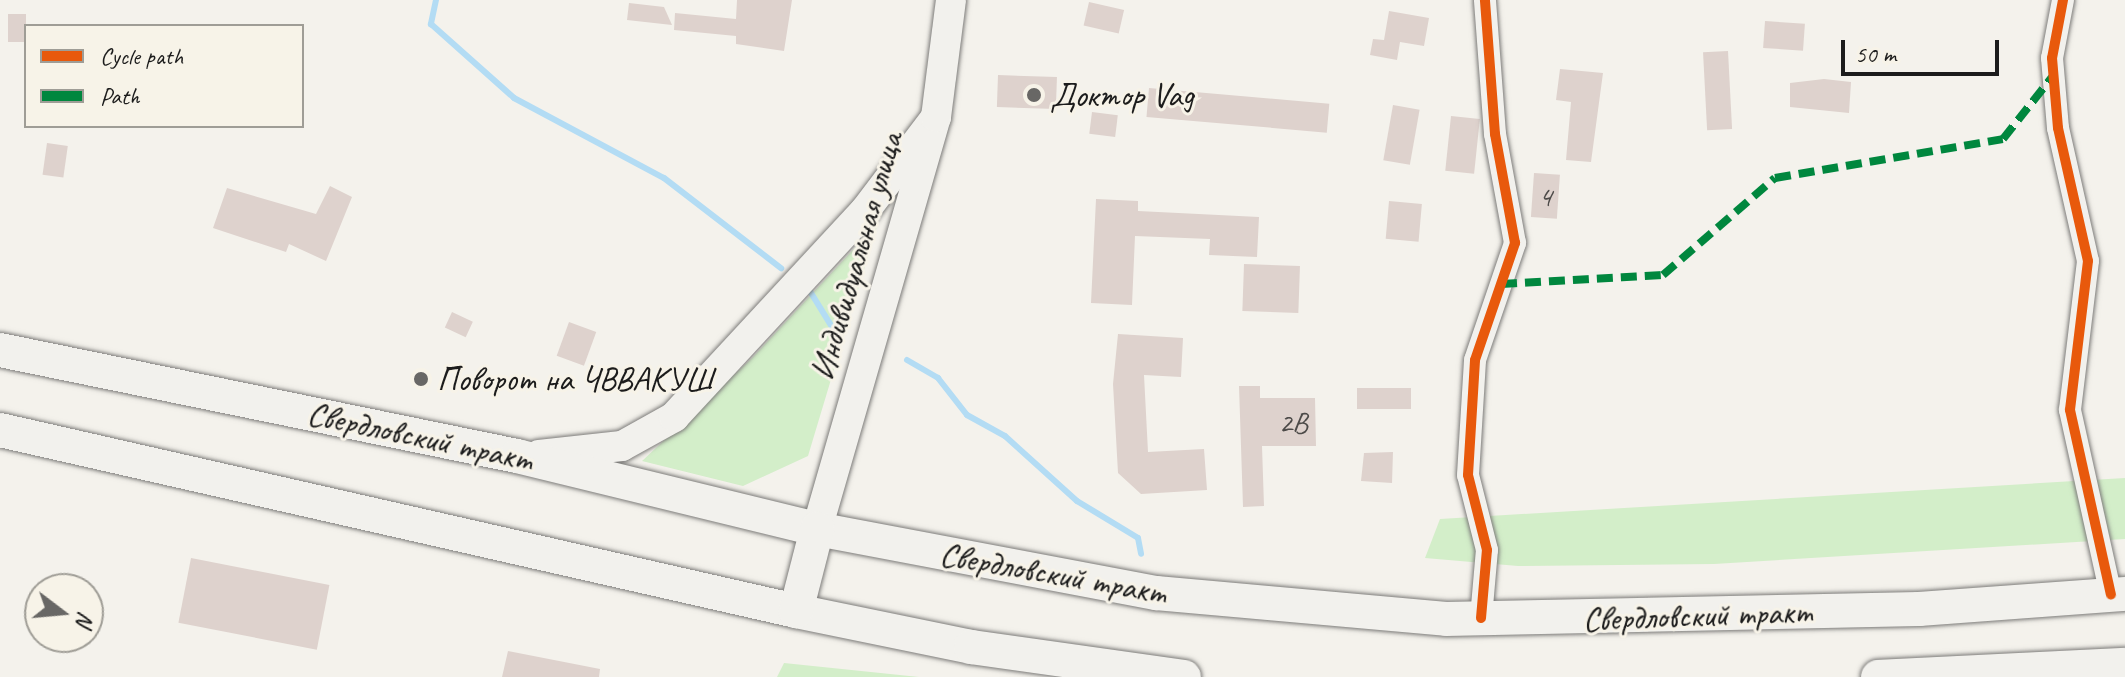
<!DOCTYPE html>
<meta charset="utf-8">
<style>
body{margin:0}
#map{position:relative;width:2125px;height:677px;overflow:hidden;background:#f4f2ec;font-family:Caveat,sans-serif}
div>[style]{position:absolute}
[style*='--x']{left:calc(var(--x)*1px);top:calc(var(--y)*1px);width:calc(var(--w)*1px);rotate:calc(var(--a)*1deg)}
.green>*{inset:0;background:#d3eec9}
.stream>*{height:6px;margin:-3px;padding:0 3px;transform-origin:3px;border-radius:3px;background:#b3dcf4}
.building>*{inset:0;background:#ded2cd;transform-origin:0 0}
.roads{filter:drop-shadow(0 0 2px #7d7c7a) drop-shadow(0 0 2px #7d7c7a)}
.street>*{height:22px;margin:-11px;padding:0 11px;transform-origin:11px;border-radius:11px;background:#f2f1ed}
.secondary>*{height:30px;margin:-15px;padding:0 15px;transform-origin:15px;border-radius:15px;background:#f2f1ed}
.primary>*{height:34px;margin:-17px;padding:0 17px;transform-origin:17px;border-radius:17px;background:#f2f1ed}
.quiet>*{height:8px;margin-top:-4px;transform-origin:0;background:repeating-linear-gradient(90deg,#00873e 0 16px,transparent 0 24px)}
.cycleway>*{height:10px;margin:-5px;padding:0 5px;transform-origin:5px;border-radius:5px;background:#e8590c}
.dots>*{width:22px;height:22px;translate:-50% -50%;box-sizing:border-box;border:4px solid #f7f3e8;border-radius:50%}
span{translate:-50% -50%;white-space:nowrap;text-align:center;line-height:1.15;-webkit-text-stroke:6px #f7f3e8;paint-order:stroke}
.number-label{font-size:30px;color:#4c4a48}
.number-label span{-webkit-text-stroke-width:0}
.poi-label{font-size:34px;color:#1c1c1c}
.left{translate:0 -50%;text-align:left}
.street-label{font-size:34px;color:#1c1c1c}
.legend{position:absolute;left:24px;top:24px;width:280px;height:104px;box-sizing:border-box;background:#f7f3e8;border:2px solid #9f9d96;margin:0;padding:10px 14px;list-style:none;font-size:24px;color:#1c1c1c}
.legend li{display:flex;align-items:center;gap:16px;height:40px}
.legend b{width:40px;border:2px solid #9f9d96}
.north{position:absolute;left:24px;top:573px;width:80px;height:80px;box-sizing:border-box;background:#f7f3e8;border:2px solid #9f9d96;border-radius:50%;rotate:106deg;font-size:22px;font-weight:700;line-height:32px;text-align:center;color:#1c1c1c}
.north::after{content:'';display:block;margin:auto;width:28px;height:36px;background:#686765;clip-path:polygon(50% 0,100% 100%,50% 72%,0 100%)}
.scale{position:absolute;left:1841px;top:40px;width:158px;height:36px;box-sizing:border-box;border:4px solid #1c1c1c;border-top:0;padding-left:10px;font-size:24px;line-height:28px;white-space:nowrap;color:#1c1c1c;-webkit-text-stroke:6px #f7f3e8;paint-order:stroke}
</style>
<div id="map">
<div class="green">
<i style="clip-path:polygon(878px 223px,808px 456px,743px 486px,642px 461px,752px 358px)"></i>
<i style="clip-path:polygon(2125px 478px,2125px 539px,1714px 564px,1518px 566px,1425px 558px,1440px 519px)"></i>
<i style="clip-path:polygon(784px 663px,919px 677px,777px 677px)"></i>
</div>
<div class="stream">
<i style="--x:436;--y:0;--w:25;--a:102"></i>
<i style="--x:431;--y:24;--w:111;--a:41.7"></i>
<i style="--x:514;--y:98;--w:170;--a:28.1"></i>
<i style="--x:664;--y:178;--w:148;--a:37.6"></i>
<i style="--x:808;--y:288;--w:46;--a:58.4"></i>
<i style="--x:907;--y:360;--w:36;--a:30"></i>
<i style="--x:938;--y:378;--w:47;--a:51.9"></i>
<i style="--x:967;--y:415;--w:43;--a:28.9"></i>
<i style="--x:1005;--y:436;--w:97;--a:42.1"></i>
<i style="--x:1077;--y:501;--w:71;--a:31.2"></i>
<i style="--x:1138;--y:538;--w:16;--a:79"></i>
</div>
<div class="building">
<i style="clip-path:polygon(737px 0,792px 0,784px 51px,736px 44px,736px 36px,674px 30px,675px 13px,736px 19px)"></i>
<i style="left:1089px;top:2px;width:36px;height:24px;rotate:13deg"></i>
<i style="clip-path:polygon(629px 3px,664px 7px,672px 25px,627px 20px)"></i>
<i style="clip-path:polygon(1389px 11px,1429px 18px,1424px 46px,1400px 42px,1397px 60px,1370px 55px,1373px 39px,1384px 40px)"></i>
<i style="left:8px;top:14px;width:18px;height:28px"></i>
<i style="left:1765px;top:21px;width:40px;height:27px;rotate:4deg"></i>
<i style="left:1728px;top:51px;width:78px;height:25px;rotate:87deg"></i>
<i style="clip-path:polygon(1560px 69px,1603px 73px,1591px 162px,1566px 160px,1571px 102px,1556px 100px)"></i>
<i style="left:998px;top:75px;width:59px;height:32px;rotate:2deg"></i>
<i style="clip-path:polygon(1824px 79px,1851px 82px,1849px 113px,1790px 107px,1790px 83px)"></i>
<i style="left:1149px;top:88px;width:181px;height:29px;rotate:5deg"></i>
<i style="left:1393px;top:105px;width:27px;height:56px;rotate:10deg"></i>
<i style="left:1092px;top:112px;width:26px;height:22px;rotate:7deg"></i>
<i style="left:1451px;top:116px;width:29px;height:55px;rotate:6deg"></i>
<i style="left:47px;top:143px;width:21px;height:32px;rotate:8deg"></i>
<i style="left:1534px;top:173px;width:26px;height:44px;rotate:4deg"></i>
<i style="clip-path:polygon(330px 186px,352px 197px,326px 261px,289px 244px,286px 252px,213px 228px,227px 188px,316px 214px)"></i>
<i style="clip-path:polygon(1096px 199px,1138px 201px,1138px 211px,1259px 217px,1257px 257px,1209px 255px,1210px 239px,1135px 236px,1132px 305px,1091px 303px)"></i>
<i style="left:1389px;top:201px;width:33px;height:38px;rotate:5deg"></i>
<i style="left:1244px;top:264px;width:56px;height:47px;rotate:2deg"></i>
<i style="left:452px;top:312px;width:23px;height:17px;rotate:25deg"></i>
<i style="left:569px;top:322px;width:29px;height:36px;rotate:20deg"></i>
<i style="clip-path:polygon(1118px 334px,1183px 338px,1181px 377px,1144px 375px,1148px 452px,1204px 449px,1207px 490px,1141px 494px,1118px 473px,1113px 384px)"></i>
<i style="clip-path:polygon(1239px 386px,1260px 386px,1260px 398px,1315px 398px,1316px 446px,1262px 446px,1264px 506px,1243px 507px)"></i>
<i style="left:1411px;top:388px;width:21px;height:54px;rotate:90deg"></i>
<i style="clip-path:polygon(1393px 452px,1392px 483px,1361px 481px,1364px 453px)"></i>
<i style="left:191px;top:558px;width:141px;height:66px;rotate:11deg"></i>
<i style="clip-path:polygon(508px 651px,600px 669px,599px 677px,502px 677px)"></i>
</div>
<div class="roads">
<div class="street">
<i style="--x:2063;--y:0;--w:59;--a:100.7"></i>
<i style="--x:2052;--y:58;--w:70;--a:85.1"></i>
<i style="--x:2058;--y:128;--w:136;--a:77.3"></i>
<i style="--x:2088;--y:261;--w:150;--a:96.9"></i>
<i style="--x:2070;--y:410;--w:189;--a:77.5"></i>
<i style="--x:1481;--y:618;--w:68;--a:-85"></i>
<i style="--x:1487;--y:550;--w:77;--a:-104.2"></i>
<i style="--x:1468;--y:475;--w:115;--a:-86.5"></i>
<i style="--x:1475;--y:360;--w:124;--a:-71.1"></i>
<i style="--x:1515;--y:243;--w:111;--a:-100.4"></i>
<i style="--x:1495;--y:134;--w:134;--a:-94.3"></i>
</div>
<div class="secondary">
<i style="--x:539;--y:455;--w:83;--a:-6.2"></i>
<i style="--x:622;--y:446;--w:60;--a:-29.1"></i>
<i style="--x:674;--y:417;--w:280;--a:-47.2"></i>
<i style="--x:864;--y:212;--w:119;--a:-52.8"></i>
<i style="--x:817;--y:529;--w:429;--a:-73.9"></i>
<i style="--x:936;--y:117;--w:118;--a:-82.7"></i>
</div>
<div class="primary">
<i style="--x:0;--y:350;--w:528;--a:11.59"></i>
<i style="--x:517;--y:456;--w:309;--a:13.7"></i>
<i style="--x:817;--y:529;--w:345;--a:10.7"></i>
<i style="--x:1156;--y:593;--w:291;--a:5.1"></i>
<i style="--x:1446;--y:619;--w:473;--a:-1.2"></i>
<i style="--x:1919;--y:609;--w:207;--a:-4.2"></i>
<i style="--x:0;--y:430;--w:816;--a:12.81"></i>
<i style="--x:796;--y:611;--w:179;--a:11.6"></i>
<i style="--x:971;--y:647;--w:215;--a:8"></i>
<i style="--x:796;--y:611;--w:85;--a:-75.6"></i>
<i style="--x:1878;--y:677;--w:247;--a:-2.8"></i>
</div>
</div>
<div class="quiet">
<i style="--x:1501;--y:284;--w:162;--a:-3.2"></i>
<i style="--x:1663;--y:275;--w:148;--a:-40.9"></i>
<i style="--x:1775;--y:178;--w:231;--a:-9.7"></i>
<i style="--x:2003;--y:139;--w:80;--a:-51.6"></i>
</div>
<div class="cycleway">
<i style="--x:2063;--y:0;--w:59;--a:100.7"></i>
<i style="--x:2052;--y:58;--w:70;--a:85.1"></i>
<i style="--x:2058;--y:128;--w:136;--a:77.3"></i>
<i style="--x:2088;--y:261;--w:150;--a:96.9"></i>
<i style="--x:2070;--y:410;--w:189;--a:77.5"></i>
<i style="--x:1481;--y:618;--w:68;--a:-85"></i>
<i style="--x:1487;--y:550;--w:77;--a:-104.2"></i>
<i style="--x:1468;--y:475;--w:115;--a:-86.5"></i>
<i style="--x:1475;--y:360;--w:124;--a:-71.1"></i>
<i style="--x:1515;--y:243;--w:111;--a:-100.4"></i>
<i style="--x:1495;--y:134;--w:134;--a:-94.3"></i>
</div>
<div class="dots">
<i style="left:1034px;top:95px;background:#686765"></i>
<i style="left:421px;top:379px;background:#686765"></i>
</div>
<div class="number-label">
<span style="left:1545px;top:196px">4</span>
<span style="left:1293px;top:422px">2В</span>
</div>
<div class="poi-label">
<span class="left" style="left:1050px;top:95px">Доктор Vag</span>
<span class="left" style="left:437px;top:379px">Поворот на ЧВВАКУШ</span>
</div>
<div class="street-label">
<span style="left:856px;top:256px;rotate:-74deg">Индивидуальная улица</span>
<span style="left:420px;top:436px;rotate:12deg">Свердловский тракт</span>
<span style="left:1053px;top:573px;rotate:10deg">Свердловский тракт</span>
<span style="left:1697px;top:615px;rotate:-2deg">Свердловский тракт</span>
</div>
<ul class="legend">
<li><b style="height:10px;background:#e8590c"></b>Cycle path</li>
<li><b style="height:10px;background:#00873e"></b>Path</li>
</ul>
<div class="north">N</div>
<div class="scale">50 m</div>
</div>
